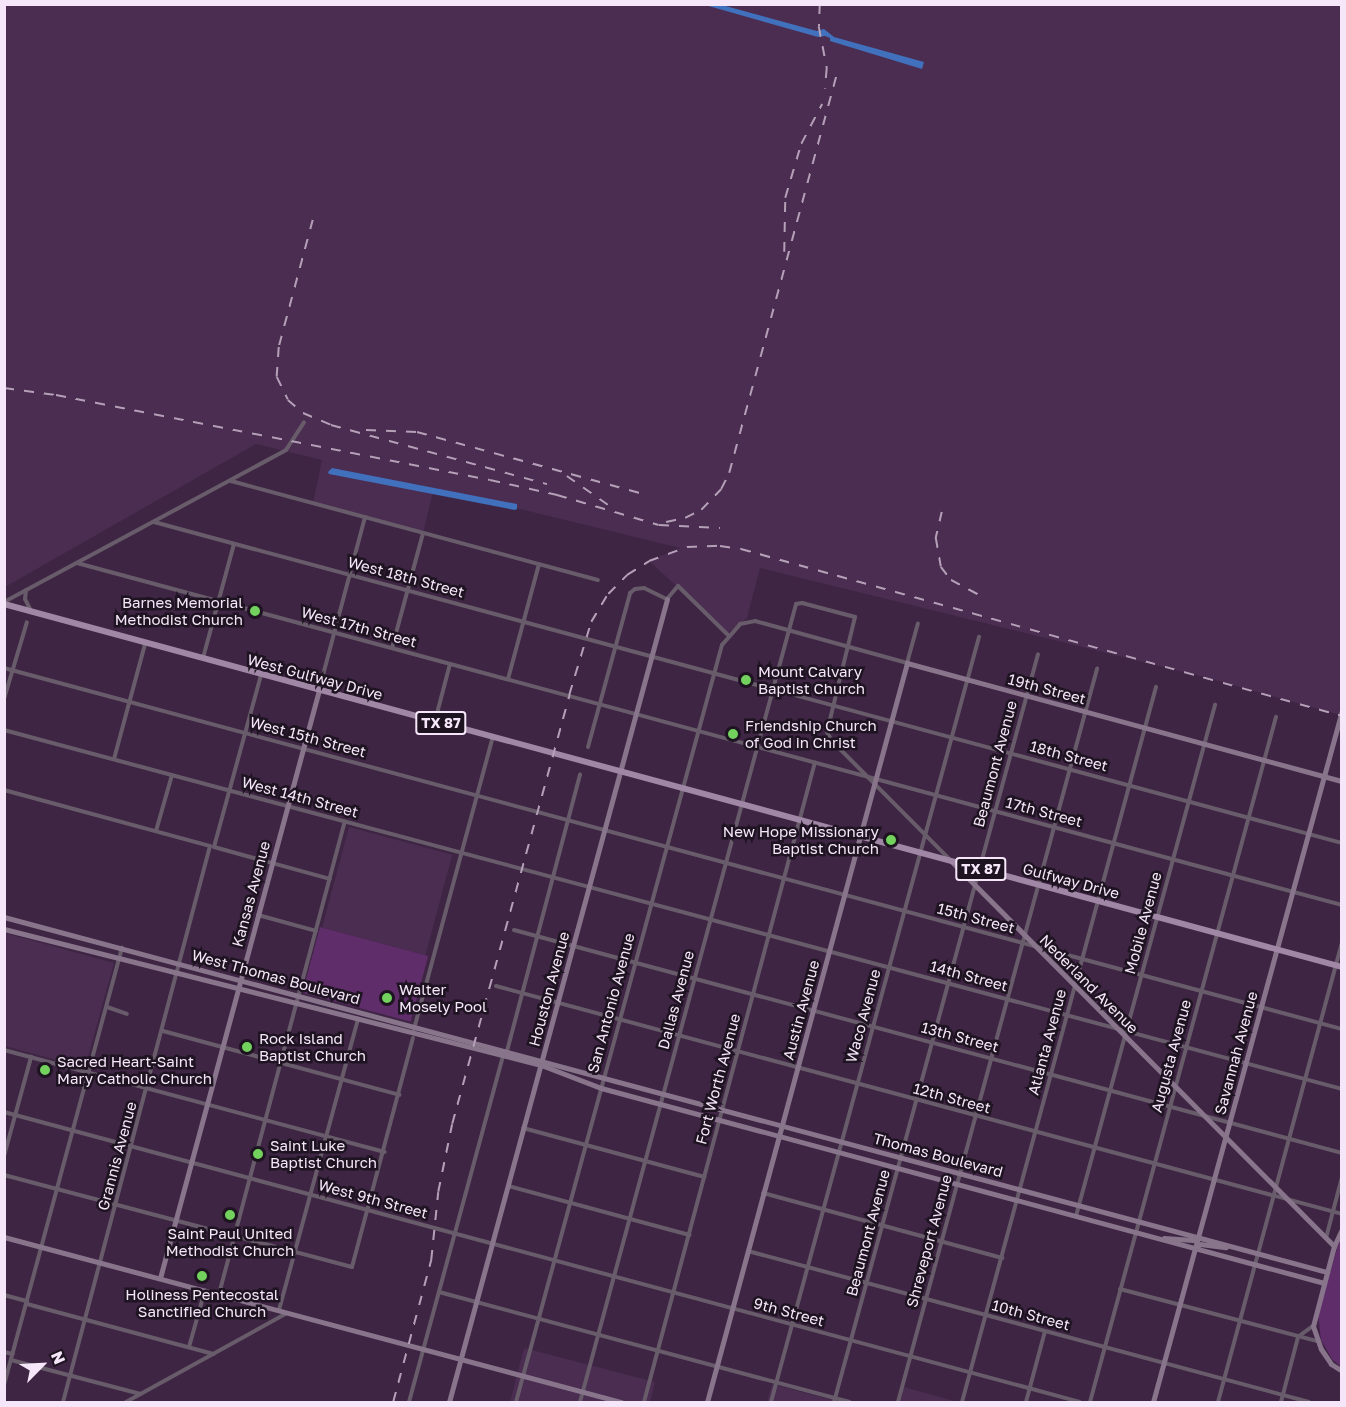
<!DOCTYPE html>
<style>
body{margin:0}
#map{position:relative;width:1346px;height:1407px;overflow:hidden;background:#3e2543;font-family:"Golos Text",sans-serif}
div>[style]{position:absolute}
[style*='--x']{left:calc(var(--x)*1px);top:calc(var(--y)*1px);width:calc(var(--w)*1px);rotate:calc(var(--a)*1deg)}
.built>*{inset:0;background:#4a2d51;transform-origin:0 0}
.green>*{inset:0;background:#602d6b;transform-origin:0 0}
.water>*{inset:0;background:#4170bc}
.street>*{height:4px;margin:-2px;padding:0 2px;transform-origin:2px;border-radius:2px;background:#685c6b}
.secondary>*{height:5px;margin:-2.5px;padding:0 2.5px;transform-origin:2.5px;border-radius:2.5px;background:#88758c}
.primary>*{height:6px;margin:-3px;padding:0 3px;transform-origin:3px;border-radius:3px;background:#a087a5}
.rail>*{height:1.5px;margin-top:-0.75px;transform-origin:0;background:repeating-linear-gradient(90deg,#b4a0b7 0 10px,transparent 0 20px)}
.dots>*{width:16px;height:16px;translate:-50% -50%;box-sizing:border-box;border:3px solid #1e1421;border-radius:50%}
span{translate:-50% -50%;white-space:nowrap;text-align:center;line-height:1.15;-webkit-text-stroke:5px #1e1421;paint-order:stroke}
.shield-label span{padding:2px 4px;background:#1e1421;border:2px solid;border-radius:4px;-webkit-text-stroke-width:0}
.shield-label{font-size:14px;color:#f6e6f9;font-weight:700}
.street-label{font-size:15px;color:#f6e6f9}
.poi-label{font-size:15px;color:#f6e6f9}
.right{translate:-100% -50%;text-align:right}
.left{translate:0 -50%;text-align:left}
.frame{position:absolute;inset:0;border:6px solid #f6e6f9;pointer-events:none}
.north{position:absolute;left:12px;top:1335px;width:60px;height:60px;-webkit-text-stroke:4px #1e1421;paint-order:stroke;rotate:66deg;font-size:16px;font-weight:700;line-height:24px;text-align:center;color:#f6e6f9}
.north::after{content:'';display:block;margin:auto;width:21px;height:27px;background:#f6e6f9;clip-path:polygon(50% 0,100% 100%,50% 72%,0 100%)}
</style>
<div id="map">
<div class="built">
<i style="clip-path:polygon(5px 5px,1341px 5px,1340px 715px,1208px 678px,760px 568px,747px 618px,728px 633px,649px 561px,680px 548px,434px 488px,423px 533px,313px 503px,322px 460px,256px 444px,5px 587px)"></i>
<i style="left:349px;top:827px;width:107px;height:104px;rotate:15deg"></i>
<i style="clip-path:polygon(5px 933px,114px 963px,85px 1068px,5px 1046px)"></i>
<i style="clip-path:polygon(524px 1348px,655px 1382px,650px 1402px,510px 1402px)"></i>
<i style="clip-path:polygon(772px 1384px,840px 1402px,767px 1402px)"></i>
<i style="clip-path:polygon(904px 1387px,958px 1402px,900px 1402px)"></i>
</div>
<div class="green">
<i style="left:320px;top:927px;width:112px;height:68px;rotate:15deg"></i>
<i style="clip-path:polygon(1341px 1236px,1341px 1367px,1332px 1359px,1321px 1340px,1318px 1313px)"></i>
</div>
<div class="water">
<i style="clip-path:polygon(705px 5px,722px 5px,817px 31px,824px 29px,834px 37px,924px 62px,922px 69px,830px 41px,830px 38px,825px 36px,818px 37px)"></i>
<i style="clip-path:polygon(332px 468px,517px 504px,517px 509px,515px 510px,329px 474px,328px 472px)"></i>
</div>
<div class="street">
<i style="--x:231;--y:481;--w:380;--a:15.1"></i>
<i style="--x:154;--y:522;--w:1231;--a:15.12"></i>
<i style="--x:77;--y:563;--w:1310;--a:15.13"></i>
<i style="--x:26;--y:590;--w:9;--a:96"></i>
<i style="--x:25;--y:599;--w:13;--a:63"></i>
<i style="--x:4;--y:602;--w:320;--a:-28.3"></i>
<i style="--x:286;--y:450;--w:33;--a:-57"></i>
<i style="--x:392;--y:648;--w:119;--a:-74.9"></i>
<i style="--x:203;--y:658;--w:118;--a:-74.8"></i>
<i style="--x:4;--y:668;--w:1386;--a:15.1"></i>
<i style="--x:261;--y:675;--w:178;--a:105.3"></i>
<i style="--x:214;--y:847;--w:120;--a:15.4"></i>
<i style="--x:508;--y:679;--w:119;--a:-74.9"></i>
<i style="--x:319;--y:690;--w:179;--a:-75.1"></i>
<i style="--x:4;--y:699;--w:80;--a:-73.4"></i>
<i style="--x:435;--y:721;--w:59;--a:-75.3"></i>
<i style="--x:4;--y:730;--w:1385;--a:15.02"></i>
<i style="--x:588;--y:747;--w:160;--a:-74.7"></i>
<i style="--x:630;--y:593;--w:6;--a:-39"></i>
<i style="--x:635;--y:589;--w:9;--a:-6"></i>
<i style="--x:644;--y:588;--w:25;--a:26"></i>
<i style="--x:667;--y:599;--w:17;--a:-50"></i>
<i style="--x:678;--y:586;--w:70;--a:44.4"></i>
<i style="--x:114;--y:759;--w:119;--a:-74.9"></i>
<i style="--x:4;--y:790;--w:213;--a:15.2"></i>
<i style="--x:210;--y:846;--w:575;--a:104.81"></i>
<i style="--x:156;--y:831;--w:58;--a:-74.1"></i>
<i style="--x:258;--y:915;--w:60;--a:15.4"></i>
<i style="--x:514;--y:930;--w:858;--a:15.07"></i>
<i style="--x:496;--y:986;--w:876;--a:15.08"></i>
<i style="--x:107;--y:1007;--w:21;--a:19"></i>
<i style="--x:414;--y:1029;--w:302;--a:-74.9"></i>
<i style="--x:163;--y:1031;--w:245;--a:15.1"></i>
<i style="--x:4;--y:1050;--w:394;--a:15"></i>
<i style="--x:507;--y:1051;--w:286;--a:-75.2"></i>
<i style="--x:4;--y:1112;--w:1114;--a:15.08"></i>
<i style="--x:523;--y:1128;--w:188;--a:15.1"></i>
<i style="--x:4;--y:1156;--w:103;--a:-74.7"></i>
<i style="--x:4;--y:1175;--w:360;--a:14.8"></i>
<i style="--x:352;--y:1267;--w:237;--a:-75.1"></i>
<i style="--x:508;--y:1186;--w:188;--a:15.1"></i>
<i style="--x:763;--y:1193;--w:248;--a:15.2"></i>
<i style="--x:1076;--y:1216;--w:530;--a:-74.78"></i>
<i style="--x:1326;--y:1238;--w:63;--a:-75.3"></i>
<i style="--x:748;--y:1251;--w:581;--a:15.06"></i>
<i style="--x:1120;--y:1289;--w:204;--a:14.8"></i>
<i style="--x:439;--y:1292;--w:425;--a:15"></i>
<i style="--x:219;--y:1294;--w:489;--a:-75.1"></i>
<i style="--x:4;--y:1295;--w:24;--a:15"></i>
<i style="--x:27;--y:1304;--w:193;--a:15"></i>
<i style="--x:279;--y:1310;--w:302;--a:-74.8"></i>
<i style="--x:1299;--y:1336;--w:17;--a:-36"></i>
<i style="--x:189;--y:1347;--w:59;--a:-74.3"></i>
<i style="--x:4;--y:1352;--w:9;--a:13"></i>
<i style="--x:11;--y:1360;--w:134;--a:14.7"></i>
<i style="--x:4;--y:1385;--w:453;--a:-74.9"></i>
<i style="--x:126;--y:1402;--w:184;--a:-28.9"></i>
<i style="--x:409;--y:1402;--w:359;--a:-74.8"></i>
<i style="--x:516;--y:1402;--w:785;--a:-74.78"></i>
<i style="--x:722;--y:645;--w:28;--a:-49"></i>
<i style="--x:740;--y:624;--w:15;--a:-11"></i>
<i style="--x:755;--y:621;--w:158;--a:15.4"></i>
<i style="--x:907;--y:663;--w:41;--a:-74.6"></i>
<i style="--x:580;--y:1402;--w:827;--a:-74.85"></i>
<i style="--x:796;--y:604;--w:6;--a:-9"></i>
<i style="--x:802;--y:603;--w:55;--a:14.8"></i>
<i style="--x:855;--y:617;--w:118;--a:103.7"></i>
<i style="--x:827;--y:732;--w:10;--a:61"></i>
<i style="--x:832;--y:741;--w:168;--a:45.2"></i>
<i style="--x:644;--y:1402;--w:662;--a:-75.04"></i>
<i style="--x:771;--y:1402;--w:793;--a:-74.79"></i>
<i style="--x:834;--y:1402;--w:775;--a:-74.74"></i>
<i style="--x:898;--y:1402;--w:760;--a:-74.81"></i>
<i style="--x:962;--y:1402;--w:741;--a:-74.82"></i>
<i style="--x:1026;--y:1402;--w:73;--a:-75"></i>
<i style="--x:1090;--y:1402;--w:710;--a:-74.81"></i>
<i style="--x:1218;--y:1402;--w:474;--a:-74.9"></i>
<i style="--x:1281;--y:1402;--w:67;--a:-75.3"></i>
</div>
<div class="secondary">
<i style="--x:952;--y:862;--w:542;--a:45.15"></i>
<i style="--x:4;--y:917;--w:1370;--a:15.02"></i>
<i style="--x:4;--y:929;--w:554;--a:14.21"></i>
<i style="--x:541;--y:1065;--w:64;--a:21"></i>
<i style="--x:601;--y:1088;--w:749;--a:15.09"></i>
<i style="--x:1342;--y:1229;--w:19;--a:115"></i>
<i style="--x:1334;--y:1246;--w:83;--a:104.7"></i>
<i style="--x:1313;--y:1326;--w:24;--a:71"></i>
<i style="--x:1321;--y:1349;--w:18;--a:56"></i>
<i style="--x:1331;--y:1364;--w:13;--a:32"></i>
<i style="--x:4;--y:1237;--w:639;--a:14.97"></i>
<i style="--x:1164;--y:1238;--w:29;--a:4"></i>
<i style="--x:1193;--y:1240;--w:6;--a:-31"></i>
<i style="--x:1195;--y:1248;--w:6;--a:-39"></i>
<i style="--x:1200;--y:1244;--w:26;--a:7"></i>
<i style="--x:160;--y:1278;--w:609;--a:-74.87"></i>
<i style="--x:449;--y:1402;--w:832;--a:-74.81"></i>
<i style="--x:707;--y:1402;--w:766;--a:-74.86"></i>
<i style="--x:907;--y:663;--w:451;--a:15.2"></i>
<i style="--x:1153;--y:1402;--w:717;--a:-74.72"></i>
</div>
<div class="primary">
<i style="--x:4;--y:604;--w:1386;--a:15.18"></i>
</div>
<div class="rail">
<i style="--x:820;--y:4;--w:23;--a:92"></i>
<i style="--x:819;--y:27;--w:42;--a:79"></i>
<i style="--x:827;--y:68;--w:21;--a:95"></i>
<i style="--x:313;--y:220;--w:131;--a:105"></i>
<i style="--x:279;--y:347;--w:30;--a:94"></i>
<i style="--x:277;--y:377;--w:25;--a:64"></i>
<i style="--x:288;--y:400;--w:20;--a:41"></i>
<i style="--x:303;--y:413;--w:30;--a:23"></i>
<i style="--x:331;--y:425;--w:224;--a:15.3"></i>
<i style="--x:784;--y:252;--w:54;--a:-88.9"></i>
<i style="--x:785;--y:198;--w:56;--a:-73.5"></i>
<i style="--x:801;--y:144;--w:45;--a:-62.3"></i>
<i style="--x:4;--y:388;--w:52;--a:7.7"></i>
<i style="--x:56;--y:395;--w:442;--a:11.1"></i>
<i style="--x:490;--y:480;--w:69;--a:12.6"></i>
<i style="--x:557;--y:495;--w:106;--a:16.4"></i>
<i style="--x:659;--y:525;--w:61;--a:2.8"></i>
<i style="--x:366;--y:430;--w:51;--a:2.2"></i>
<i style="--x:417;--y:432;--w:231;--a:15.3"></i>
<i style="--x:567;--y:476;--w:57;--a:35.1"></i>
<i style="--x:942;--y:512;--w:27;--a:103"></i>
<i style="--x:936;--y:538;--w:29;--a:80"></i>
<i style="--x:941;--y:567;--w:16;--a:52"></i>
<i style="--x:951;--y:580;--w:32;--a:28"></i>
<i style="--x:666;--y:522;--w:19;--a:-12"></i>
<i style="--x:685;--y:518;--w:18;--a:-27"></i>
<i style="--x:701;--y:510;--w:29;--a:-46"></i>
<i style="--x:721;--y:489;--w:18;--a:-63"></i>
<i style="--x:729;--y:473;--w:411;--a:-74.9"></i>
<i style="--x:393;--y:1402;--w:147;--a:-75"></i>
<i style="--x:431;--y:1260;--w:68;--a:-84.1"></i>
<i style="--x:438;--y:1192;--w:69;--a:-78.4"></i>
<i style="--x:452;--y:1124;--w:445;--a:-74.7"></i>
<i style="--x:569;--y:695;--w:76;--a:-73.2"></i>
<i style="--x:591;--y:622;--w:33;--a:-59"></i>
<i style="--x:608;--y:594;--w:27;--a:-45"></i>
<i style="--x:627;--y:575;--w:26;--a:-32"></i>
<i style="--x:649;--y:561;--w:40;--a:-20.2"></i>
<i style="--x:687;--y:547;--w:33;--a:-2"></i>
<i style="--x:720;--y:546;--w:21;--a:8"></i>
<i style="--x:741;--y:549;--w:624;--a:15.53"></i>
</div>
<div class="dots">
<i style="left:255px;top:611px;background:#73d25d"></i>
<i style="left:746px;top:680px;background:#73d25d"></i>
<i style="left:733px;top:734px;background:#73d25d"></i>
<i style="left:891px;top:840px;background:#73d25d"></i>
<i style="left:387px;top:998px;background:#73d25d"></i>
<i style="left:247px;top:1047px;background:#73d25d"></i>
<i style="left:45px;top:1070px;background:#73d25d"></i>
<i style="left:258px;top:1154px;background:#73d25d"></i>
<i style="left:230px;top:1215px;background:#73d25d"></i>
<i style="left:202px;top:1276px;background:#73d25d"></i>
</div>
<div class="shield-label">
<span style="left:441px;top:723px">TX 87</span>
<span style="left:981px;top:869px">TX 87</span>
</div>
<div class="street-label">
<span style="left:406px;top:577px;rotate:15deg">West 18th Street</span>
<span style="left:359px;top:627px;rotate:15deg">West 17th Street</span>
<span style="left:315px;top:677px;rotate:15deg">West Gulfway Drive</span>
<span style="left:1047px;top:689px;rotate:15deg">19th Street</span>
<span style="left:308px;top:737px;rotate:15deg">West 15th Street</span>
<span style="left:1069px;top:756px;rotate:15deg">18th Street</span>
<span style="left:995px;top:764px;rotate:-75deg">Beaumont Avenue</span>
<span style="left:300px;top:797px;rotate:15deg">West 14th Street</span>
<span style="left:1044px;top:812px;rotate:15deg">17th Street</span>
<span style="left:1071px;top:881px;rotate:15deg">Gulfway Drive</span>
<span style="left:251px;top:894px;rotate:-75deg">Kansas Avenue</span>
<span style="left:976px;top:918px;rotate:15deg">15th Street</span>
<span style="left:1143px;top:923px;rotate:-75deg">Mobile Avenue</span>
<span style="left:969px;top:976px;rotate:15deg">14th Street</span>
<span style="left:276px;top:977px;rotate:15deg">West Thomas Boulevard</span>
<span style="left:1089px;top:984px;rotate:45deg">Nederland Avenue</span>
<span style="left:549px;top:989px;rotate:-75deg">Houston Avenue</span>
<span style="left:676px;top:1000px;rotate:-75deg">Dallas Avenue</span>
<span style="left:611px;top:1003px;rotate:-75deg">San Antonio Avenue</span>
<span style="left:801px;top:1010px;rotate:-75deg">Austin Avenue</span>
<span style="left:863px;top:1016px;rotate:-75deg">Waco Avenue</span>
<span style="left:960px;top:1037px;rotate:15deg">13th Street</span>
<span style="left:1047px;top:1042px;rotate:-75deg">Atlanta Avenue</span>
<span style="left:1236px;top:1053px;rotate:-75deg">Savannah Avenue</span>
<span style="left:1171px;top:1056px;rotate:-75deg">Augusta Avenue</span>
<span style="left:718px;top:1079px;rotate:-75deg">Fort Worth Avenue</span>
<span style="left:952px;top:1098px;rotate:15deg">12th Street</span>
<span style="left:938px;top:1155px;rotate:15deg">Thomas Boulevard</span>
<span style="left:117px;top:1156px;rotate:-75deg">Grannis Avenue</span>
<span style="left:373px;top:1199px;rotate:15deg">West 9th Street</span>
<span style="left:868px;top:1233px;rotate:-75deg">Beaumont Avenue</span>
<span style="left:929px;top:1241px;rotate:-75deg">Shreveport Avenue</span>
<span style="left:789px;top:1312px;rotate:15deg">9th Street</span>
<span style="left:1031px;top:1315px;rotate:15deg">10th Street</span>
</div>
<div class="poi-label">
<span class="right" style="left:243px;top:611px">Barnes Memorial<br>Methodist Church</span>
<span class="left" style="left:758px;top:680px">Mount Calvary<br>Baptist Church</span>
<span class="left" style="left:745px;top:734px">Friendship Church<br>of God in Christ</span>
<span class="right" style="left:879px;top:840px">New Hope Missionary<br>Baptist Church</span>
<span class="left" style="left:399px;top:998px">Walter<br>Mosely Pool</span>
<span class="left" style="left:259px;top:1047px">Rock Island<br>Baptist Church</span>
<span class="left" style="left:57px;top:1070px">Sacred Heart-Saint<br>Mary Catholic Church</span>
<span class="left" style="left:270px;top:1154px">Saint Luke<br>Baptist Church</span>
<span style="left:230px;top:1242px">Saint Paul United<br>Methodist Church</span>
<span style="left:202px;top:1303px">Holiness Pentecostal<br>Sanctified Church</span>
</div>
<div class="frame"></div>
<div class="north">N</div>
</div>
